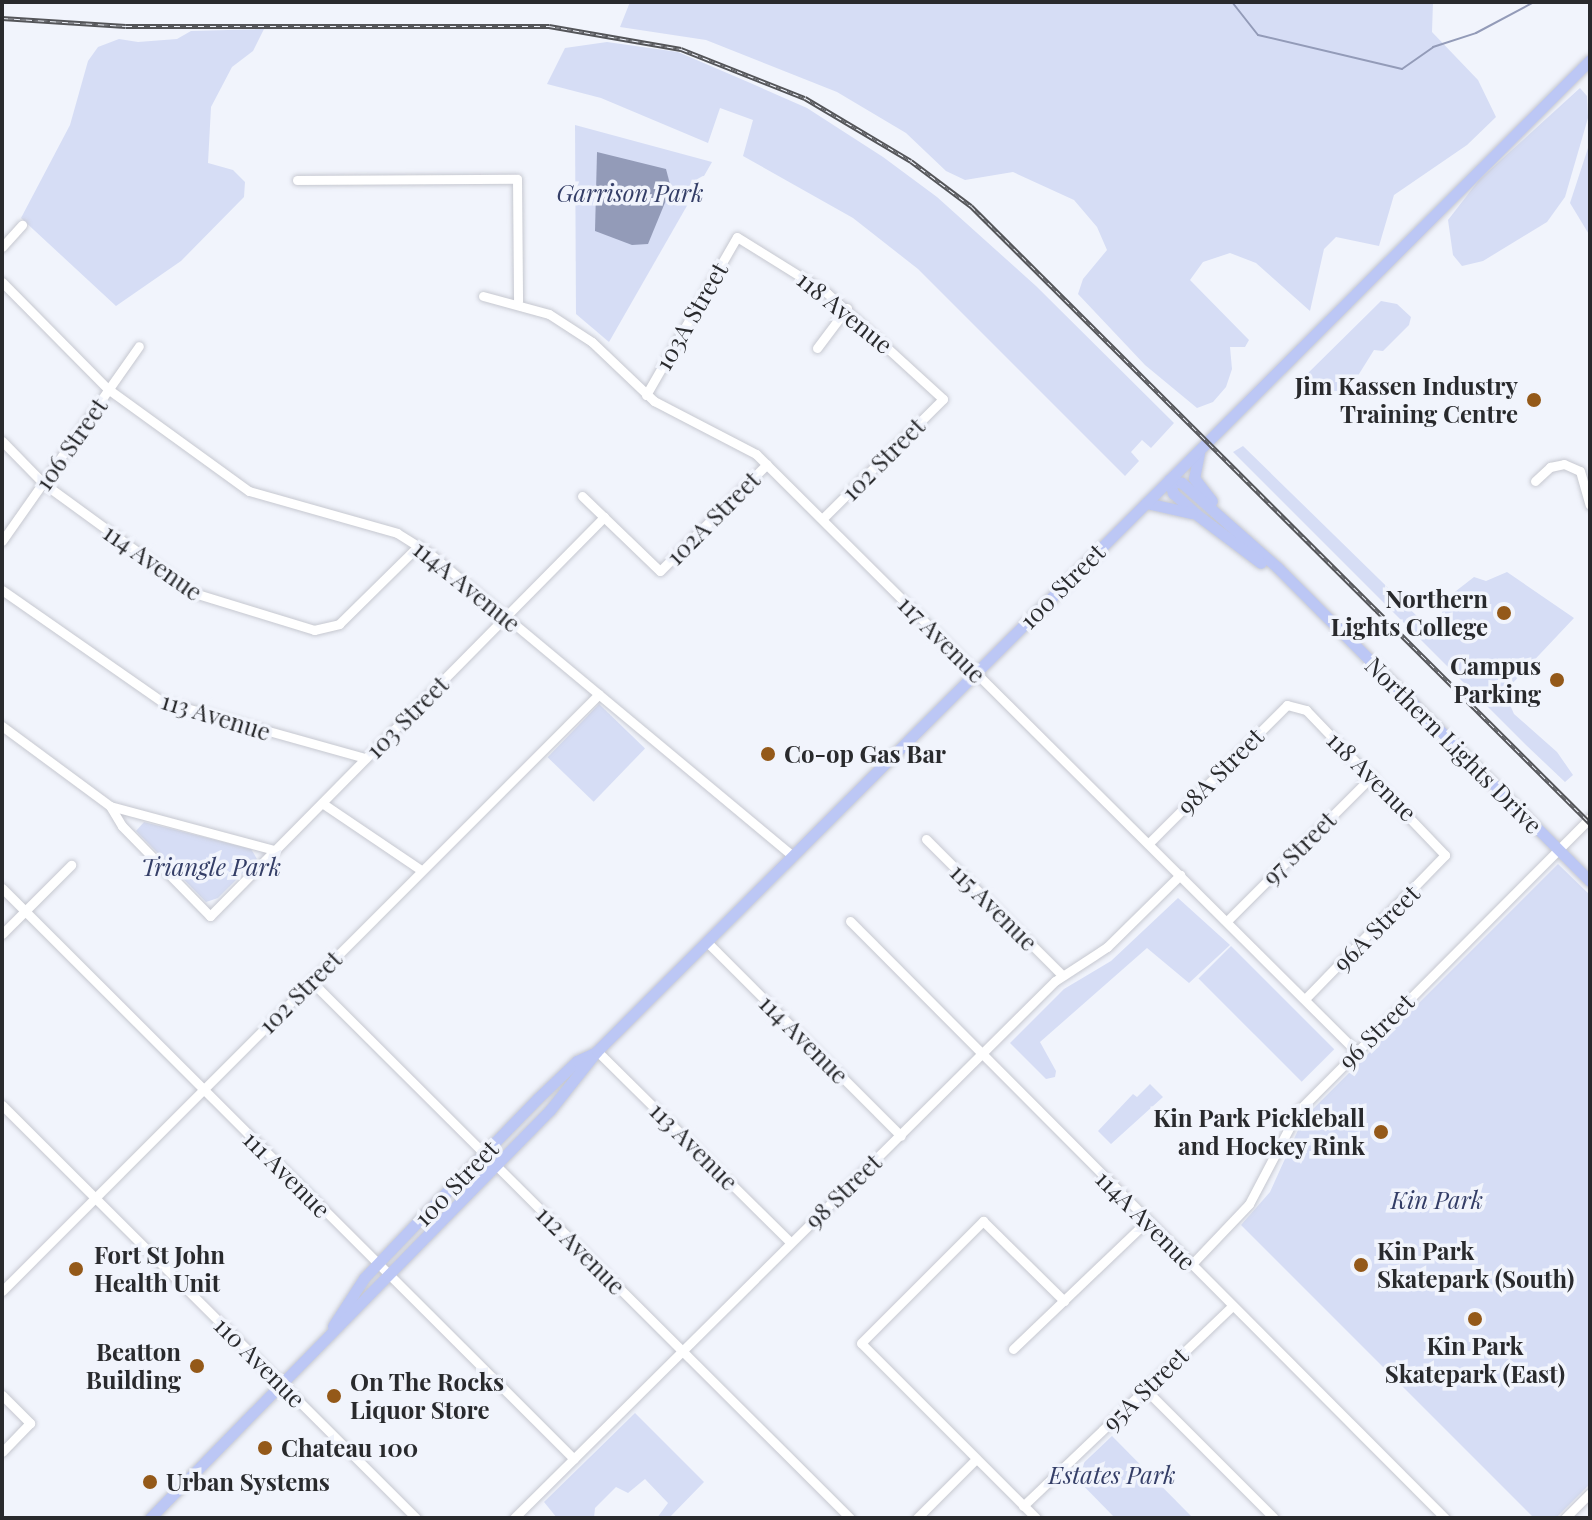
<!DOCTYPE html>
<style>
body{margin:0}
#map{position:relative;width:1592px;height:1520px;overflow:hidden;background:#f1f4fc;font-family:"Playfair Display",serif}
div>[style]{position:absolute}
[style*='--x']{left:calc(var(--x)*1px);top:calc(var(--y)*1px);width:calc(var(--w)*1px);rotate:calc(var(--a)*1deg)}
.green>*{inset:0;background:#d6ddf5;transform-origin:0 0}
.water>*{inset:0;background:#939bb8}
.stream>*{height:2px;margin:-1px;padding:0 1px;transform-origin:1px;border-radius:1px;background:#939bb8}
.roads{filter:drop-shadow(0 0 2px #c6c8d0) drop-shadow(0 0 2px #c6c8d0)}
.minor>*{height:9px;margin:-4.5px;padding:0 4.5px;transform-origin:4.5px;border-radius:4.5px;background:#fff}
.major>*{height:11px;margin:-5.5px;padding:0 5.5px;transform-origin:5.5px;border-radius:5.5px;background:#bcc7f5}
.rail>*{height:5px;margin-top:-2.5px;transform-origin:0;background:repeating-linear-gradient(90deg,#f1f4fc 0 6px,#545559 0 12px);box-sizing:border-box;border-block:2px solid #545559}
.dots>*{width:22px;height:22px;translate:-50% -50%;box-sizing:border-box;border:4px solid #f1f4fc;border-radius:50%}
span{translate:-50% -50%;white-space:nowrap;text-align:center;line-height:1.15;-webkit-text-stroke:7px #f1f4fc;paint-order:stroke}
.park-label{font-size:24px;color:#343e67;font-style:italic}
.street-label{font-size:24px;color:#292a2d}
.poi-label{font-size:24px;color:#292a2d;font-weight:700}
.right{translate:-100% -50%;text-align:right}
.left{translate:0 -50%;text-align:left}
.frame{position:absolute;inset:0;border:4px solid #292a2d;pointer-events:none}
</style>
<div id="map">
<div class="green">
<i style="clip-path:polygon(630px 2px,1433px 2px,1432px 32px,1478px 80px,1496px 117px,1467px 145px,1394px 195px,1379px 246px,1336px 237px,1324px 249px,1310px 311px,1256px 263px,1230px 253px,1203px 262px,1190px 280px,1249px 340px,1245px 347px,1230px 347px,1232px 369px,1226px 387px,1213px 402px,1197px 408px,1145px 365px,1078px 294px,1083px 279px,1107px 250px,1097px 227px,1074px 200px,1013px 172px,965px 180px,946px 171px,906px 133px,837px 92px,706px 40px,620px 27px)"></i>
<i style="clip-path:polygon(264px 29px,253px 51px,232px 67px,211px 107px,208px 163px,233px 170px,245px 182px,244px 197px,181px 261px,116px 306px,21px 218px,70px 125px,88px 61px,98px 47px,119px 39px,138px 42px,177px 39px,191px 31px)"></i>
<i style="clip-path:polygon(607px 42px,678px 52px,748px 82px,807px 108px,883px 157px,937px 197px,1036px 286px,1174px 423px,1151px 448px,1142px 440px,1131px 452px,1139px 461px,1125px 476px,918px 269px,853px 218px,743px 156px,753px 120px,720px 108px,708px 143px,601px 98px,547px 84px,565px 48px)"></i>
<i style="clip-path:polygon(1580px 88px,1587px 96px,1588px 118px,1565px 197px,1547px 222px,1483px 261px,1462px 266px,1453px 255px,1448px 220px,1479px 180px)"></i>
<i style="clip-path:polygon(575px 125px,712px 162px,609px 342px,576px 314px)"></i>
<i style="clip-path:polygon(1590px 142px,1590px 236px,1570px 203px)"></i>
<i style="clip-path:polygon(1381px 301px,1397px 304px,1411px 317px,1409px 325px,1383px 351px,1374px 350px,1359px 374px,1338px 391px,1313px 392px,1303px 378px)"></i>
<i style="clip-path:polygon(1243px 446px,1423px 622px,1440px 619px,1447px 598px,1474px 577px,1486px 581px,1507px 572px,1574px 618px,1508px 688px,1507px 698px,1514px 714px,1557px 752px,1573px 775px,1565px 782px,1526px 745px,1233px 452px)"></i>
<i style="left:599px;top:704px;width:64px;height:74px;rotate:44deg"></i>
<i style="clip-path:polygon(144px 822px,251px 849px,257px 859px,218px 898px,206px 902px,136px 831px)"></i>
<i style="clip-path:polygon(1558px 864px,1590px 895px,1590px 1484px,1556px 1518px,1534px 1518px,1241px 1225px,1270px 1192px,1303px 1119px)"></i>
<i style="clip-path:polygon(1178px 898px,1230px 945px,1189px 983px,1147px 948px,1040px 1042px,1056px 1071px,1055px 1077px,1046px 1079px,1010px 1043px,1064px 989px,1111px 961px)"></i>
<i style="left:1231px;top:946px;width:146px;height:46px;rotate:45deg"></i>
<i style="clip-path:polygon(1150px 1084px,1163px 1097px,1111px 1144px,1098px 1131px,1133px 1094px,1137px 1097px)"></i>
<i style="clip-path:polygon(635px 1413px,704px 1482px,669px 1518px,657px 1518px,668px 1503px,645px 1479px,628px 1493px,616px 1487px,595px 1508px,594px 1518px,557px 1518px,544px 1502px)"></i>
<i style="clip-path:polygon(1112px 1436px,1193px 1518px,1115px 1518px,1072px 1474px)"></i>
</div>
<div class="water">
<i style="clip-path:polygon(597px 152px,666px 169px,671px 188px,648px 244px,632px 245px,595px 231px)"></i>
</div>
<div class="stream">
<i style="--x:1232;--y:2;--w:42;--a:51.8"></i>
<i style="--x:1258;--y:35;--w:148;--a:13.3"></i>
<i style="--x:1402;--y:69;--w:38;--a:-35"></i>
<i style="--x:1433;--y:47;--w:45;--a:-18"></i>
<i style="--x:1476;--y:33;--w:66;--a:-28.1"></i>
</div>
<div class="roads">
<div class="minor">
<i style="--x:297;--y:180;--w:220;--a:-0.3"></i>
<i style="--x:517;--y:179;--w:122;--a:89.5"></i>
<i style="--x:2;--y:247;--w:30;--a:-48"></i>
<i style="--x:2;--y:282;--w:151;--a:45.3"></i>
<i style="--x:108;--y:389;--w:174;--a:35.9"></i>
<i style="--x:249;--y:491;--w:154;--a:15.8"></i>
<i style="--x:397;--y:533;--w:36;--a:32"></i>
<i style="--x:428;--y:552;--w:475;--a:39.8"></i>
<i style="--x:483;--y:296;--w:68;--a:15.3"></i>
<i style="--x:549;--y:314;--w:51;--a:33.1"></i>
<i style="--x:592;--y:342;--w:86;--a:43.6"></i>
<i style="--x:654;--y:401;--w:115;--a:27.5"></i>
<i style="--x:756;--y:454;--w:846;--a:44.86"></i>
<i style="--x:817;--y:348;--w:50;--a:-53.1"></i>
<i style="--x:646;--y:395;--w:182;--a:-60.1"></i>
<i style="--x:737;--y:237;--w:106;--a:31.9"></i>
<i style="--x:827;--y:293;--w:157;--a:42.4"></i>
<i style="--x:943;--y:399;--w:170;--a:135.2"></i>
<i style="--x:2;--y:441;--w:59;--a:45.7"></i>
<i style="--x:43;--y:483;--w:187;--a:36.1"></i>
<i style="--x:194;--y:593;--w:126;--a:17.1"></i>
<i style="--x:314;--y:630;--w:26;--a:-13"></i>
<i style="--x:339;--y:624;--w:112;--a:-44.6"></i>
<i style="--x:1535;--y:481;--w:21;--a:-43"></i>
<i style="--x:1550;--y:467;--w:14;--a:-12"></i>
<i style="--x:1564;--y:464;--w:17;--a:24"></i>
<i style="--x:1580;--y:471;--w:35;--a:74"></i>
<i style="--x:582;--y:496;--w:108;--a:43.9"></i>
<i style="--x:660;--y:571;--w:151;--a:-45"></i>
<i style="--x:2;--y:541;--w:238;--a:-54.9"></i>
<i style="--x:2;--y:590;--w:194;--a:34.9"></i>
<i style="--x:161;--y:701;--w:212;--a:15.6"></i>
<i style="--x:2;--y:726;--w:134;--a:36.5"></i>
<i style="--x:110;--y:806;--w:170;--a:15"></i>
<i style="--x:322;--y:803;--w:120;--a:34.1"></i>
<i style="--x:110;--y:806;--w:23;--a:59"></i>
<i style="--x:122;--y:826;--w:126;--a:45.6"></i>
<i style="--x:210;--y:916;--w:561;--a:-45.36"></i>
<i style="--x:926;--y:839;--w:192;--a:45"></i>
<i style="--x:1149;--y:843;--w:195;--a:-45"></i>
<i style="--x:1287;--y:705;--w:20;--a:15"></i>
<i style="--x:1306;--y:710;--w:201;--a:46.2"></i>
<i style="--x:1445;--y:855;--w:201;--a:134.2"></i>
<i style="--x:2;--y:888;--w:808;--a:44.95"></i>
<i style="--x:850;--y:921;--w:843;--a:45.1"></i>
<i style="--x:1227;--y:921;--w:205;--a:-45"></i>
<i style="--x:2;--y:934;--w:98;--a:-45"></i>
<i style="--x:707;--y:942;--w:274;--a:45"></i>
<i style="--x:311;--y:981;--w:761;--a:44.89"></i>
<i style="--x:597;--y:1051;--w:272;--a:44.7"></i>
<i style="--x:2;--y:1105;--w:585;--a:44.93"></i>
<i style="--x:1191;--y:1265;--w:84;--a:-46.4"></i>
<i style="--x:1249;--y:1204;--w:105;--a:-62.2"></i>
<i style="--x:1298;--y:1111;--w:414;--a:-45.1"></i>
<i style="--x:2;--y:1291;--w:844;--a:-45"></i>
<i style="--x:1013;--y:1349;--w:185;--a:-43.7"></i>
<i style="--x:1145;--y:1389;--w:182;--a:45"></i>
<i style="--x:2;--y:1395;--w:40;--a:45"></i>
<i style="--x:30;--y:1423;--w:40;--a:134"></i>
<i style="--x:1023;--y:1506;--w:289;--a:-43.7"></i>
<i style="--x:514;--y:1518;--w:762;--a:-44.79"></i>
<i style="--x:1055;--y:981;--w:62;--a:-33.2"></i>
<i style="--x:1107;--y:947;--w:103;--a:-44.6"></i>
<i style="--x:917;--y:1518;--w:83;--a:-45"></i>
<i style="--x:1036;--y:1518;--w:247;--a:-135"></i>
<i style="--x:861;--y:1343;--w:173;--a:-45"></i>
<i style="--x:983;--y:1221;--w:114;--a:44.6"></i>
<i style="--x:1565;--y:1518;--w:35;--a:-45"></i>
</div>
<div class="major">
<i style="--x:1199;--y:453;--w:25;--a:101"></i>
<i style="--x:1194;--y:478;--w:29;--a:52"></i>
<i style="--x:1169;--y:480;--w:13;--a:13"></i>
<i style="--x:1182;--y:483;--w:127;--a:41.5"></i>
<i style="--x:1277;--y:567;--w:443;--a:45.1"></i>
<i style="--x:1169;--y:480;--w:14;--a:73"></i>
<i style="--x:1173;--y:493;--w:31;--a:42"></i>
<i style="--x:1196;--y:514;--w:81;--a:37"></i>
<i style="--x:1146;--y:503;--w:47;--a:12.3"></i>
<i style="--x:333;--y:1326;--w:57;--a:-57.1"></i>
<i style="--x:364;--y:1278;--w:97;--a:-46.3"></i>
<i style="--x:431;--y:1208;--w:153;--a:-45.8"></i>
<i style="--x:538;--y:1098;--w:54;--a:-43.5"></i>
<i style="--x:577;--y:1061;--w:21;--a:-25"></i>
<i style="--x:150;--y:1518;--w:571;--a:-45.57"></i>
<i style="--x:550;--y:1110;--w:75;--a:-51.5"></i>
<i style="--x:597;--y:1051;--w:1403;--a:-44.94"></i>
</div>
</div>
<div class="rail">
<i style="--x:2;--y:18;--w:124;--a:3.7"></i>
<i style="--x:126;--y:26;--w:423;--a:0"></i>
<i style="--x:549;--y:26;--w:134;--a:9.9"></i>
<i style="--x:681;--y:49;--w:133;--a:21.6"></i>
<i style="--x:805;--y:98;--w:123;--a:30.7"></i>
<i style="--x:911;--y:161;--w:75;--a:36.9"></i>
<i style="--x:971;--y:206;--w:874;--a:44.91"></i>
</div>
<div class="dots">
<i style="left:1534px;top:400px;background:#945919"></i>
<i style="left:1504px;top:613px;background:#945919"></i>
<i style="left:1557px;top:680px;background:#945919"></i>
<i style="left:768px;top:754px;background:#945919"></i>
<i style="left:1381px;top:1132px;background:#945919"></i>
<i style="left:1361px;top:1265px;background:#945919"></i>
<i style="left:76px;top:1269px;background:#945919"></i>
<i style="left:1475px;top:1319px;background:#945919"></i>
<i style="left:197px;top:1366px;background:#945919"></i>
<i style="left:334px;top:1396px;background:#945919"></i>
<i style="left:265px;top:1448px;background:#945919"></i>
<i style="left:150px;top:1482px;background:#945919"></i>
</div>
<div class="park-label">
<span style="left:630px;top:193px">Garrison Park</span>
<span style="left:211px;top:867px">Triangle Park</span>
<span style="left:1437px;top:1200px">Kin Park</span>
<span style="left:1112px;top:1475px">Estates Park</span>
</div>
<div class="street-label">
<span style="left:845px;top:312px;rotate:39deg">118 Avenue</span>
<span style="left:691px;top:316px;rotate:-60deg">103A Street</span>
<span style="left:71px;top:444px;rotate:-55deg">106 Street</span>
<span style="left:883px;top:459px;rotate:-45deg">102 Street</span>
<span style="left:713px;top:518px;rotate:-45deg">102A Street</span>
<span style="left:153px;top:562px;rotate:35deg">114 Avenue</span>
<span style="left:467px;top:586px;rotate:39deg">114A Avenue</span>
<span style="left:1062px;top:586px;rotate:-45deg">100 Street</span>
<span style="left:942px;top:639px;rotate:45deg">117 Avenue</span>
<span style="left:216px;top:716px;rotate:17deg">113 Avenue</span>
<span style="left:407px;top:717px;rotate:-45deg">103 Street</span>
<span style="left:1454px;top:745px;rotate:45deg">Northern Lights Drive</span>
<span style="left:1220px;top:771px;rotate:-45deg">98A Street</span>
<span style="left:1372px;top:776px;rotate:45deg">118 Avenue</span>
<span style="left:1299px;top:848px;rotate:-45deg">97 Street</span>
<span style="left:994px;top:907px;rotate:45deg">115 Avenue</span>
<span style="left:1376px;top:928px;rotate:-45deg">96A Street</span>
<span style="left:300px;top:992px;rotate:-45deg">102 Street</span>
<span style="left:1376px;top:1031px;rotate:-45deg">96 Street</span>
<span style="left:804px;top:1039px;rotate:45deg">114 Avenue</span>
<span style="left:694px;top:1146px;rotate:45deg">113 Avenue</span>
<span style="left:287px;top:1174px;rotate:45deg">111 Avenue</span>
<span style="left:456px;top:1183px;rotate:-46deg">100 Street</span>
<span style="left:843px;top:1191px;rotate:-44deg">98 Street</span>
<span style="left:1146px;top:1220px;rotate:45deg">114A Avenue</span>
<span style="left:581px;top:1250px;rotate:45deg">112 Avenue</span>
<span style="left:260px;top:1362px;rotate:45deg">110 Avenue</span>
<span style="left:1145px;top:1389px;rotate:-44deg">95A Street</span>
</div>
<div class="poi-label">
<span class="right" style="left:1518px;top:400px">Jim Kassen Industry<br>Training Centre</span>
<span class="right" style="left:1488px;top:613px">Northern<br>Lights College</span>
<span class="right" style="left:1541px;top:680px">Campus<br>Parking</span>
<span class="left" style="left:784px;top:754px">Co-op Gas Bar</span>
<span class="right" style="left:1365px;top:1132px">Kin Park Pickleball<br>and Hockey Rink</span>
<span class="left" style="left:1377px;top:1265px">Kin Park<br>Skatepark (South)</span>
<span class="left" style="left:94px;top:1269px">Fort St John<br>Health Unit</span>
<span style="left:1475px;top:1360px">Kin Park<br>Skatepark (East)</span>
<span class="right" style="left:181px;top:1366px">Beatton<br>Building</span>
<span class="left" style="left:350px;top:1396px">On The Rocks<br>Liquor Store</span>
<span class="left" style="left:281px;top:1448px">Chateau 100</span>
<span class="left" style="left:166px;top:1482px">Urban Systems</span>
</div>
<div class="frame"></div>
</div>
